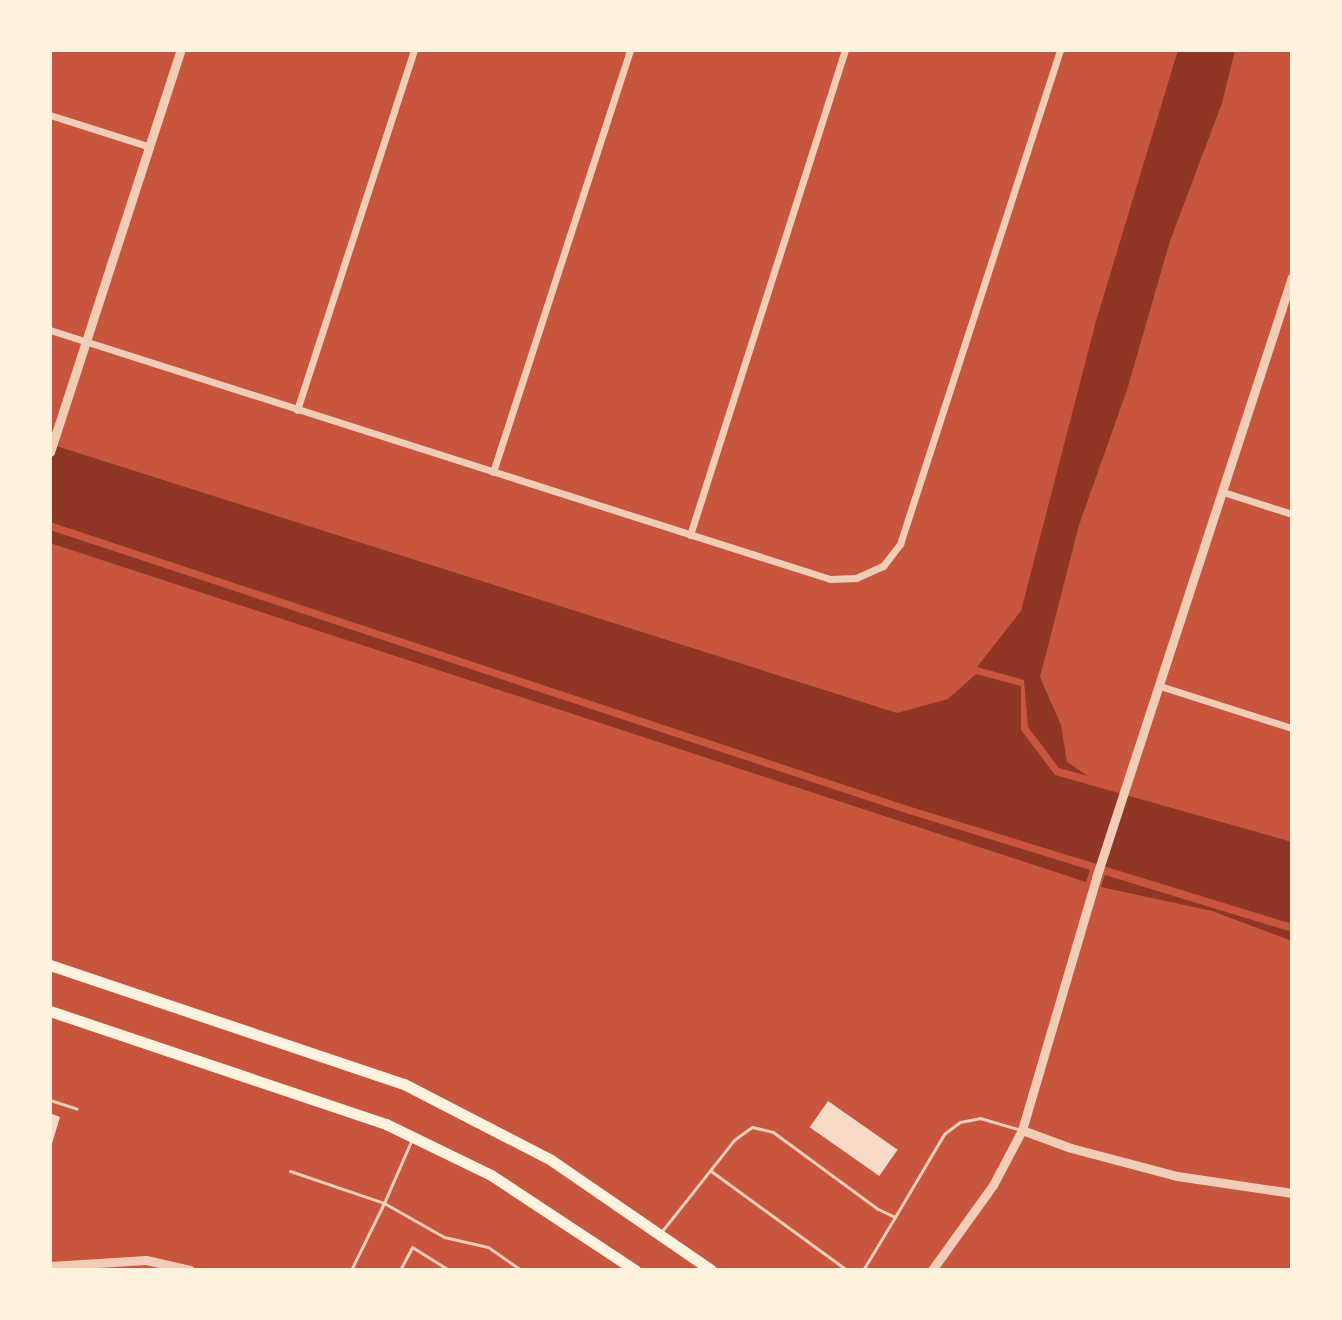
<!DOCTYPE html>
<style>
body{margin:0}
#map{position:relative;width:1342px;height:1320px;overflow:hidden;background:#c8553d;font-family:"Golos Text",sans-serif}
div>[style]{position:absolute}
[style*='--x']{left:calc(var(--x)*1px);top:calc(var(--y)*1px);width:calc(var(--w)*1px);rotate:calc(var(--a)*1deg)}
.water>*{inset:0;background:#8f3625}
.building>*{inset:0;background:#f7dbc8;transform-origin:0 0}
.service>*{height:3px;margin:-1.5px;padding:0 1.5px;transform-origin:1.5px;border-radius:1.5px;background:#f1ccb7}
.minor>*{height:7px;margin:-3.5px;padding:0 3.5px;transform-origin:3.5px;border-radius:3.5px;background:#f1ccb7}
.tertiary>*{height:9px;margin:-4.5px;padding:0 4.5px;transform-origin:4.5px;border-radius:4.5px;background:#f1ccb7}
.primary>*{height:11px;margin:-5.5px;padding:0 5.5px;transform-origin:5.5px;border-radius:5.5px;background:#fff3e0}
span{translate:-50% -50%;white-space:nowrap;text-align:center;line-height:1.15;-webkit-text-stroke:8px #fff3e0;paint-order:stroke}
.frame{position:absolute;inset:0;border:52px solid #fff3e0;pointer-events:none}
</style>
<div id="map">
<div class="water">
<i style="clip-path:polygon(1178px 50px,1235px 50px,1222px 103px,1170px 241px,1127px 390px,1079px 525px,1040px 677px,1061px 725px,1067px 762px,1088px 776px,1059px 768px,1028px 727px,1024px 680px,977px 667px,1021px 611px,1096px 321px)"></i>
<i style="clip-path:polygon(50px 444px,897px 713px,948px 699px,976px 674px,1021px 686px,1021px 730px,1055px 775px,1292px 842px,1292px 924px,911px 807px,50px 522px)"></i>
<i style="clip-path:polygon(50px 530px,909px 814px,1090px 870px,1086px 882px,50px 543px)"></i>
<i style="clip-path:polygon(1105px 875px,1292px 932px,1292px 941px,1212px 911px,1101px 887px)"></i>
</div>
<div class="building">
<i style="left:828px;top:1101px;width:85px;height:32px;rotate:35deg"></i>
<i style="clip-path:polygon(50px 1113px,60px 1117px,51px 1147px,50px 1147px)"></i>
</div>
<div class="service">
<i style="--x:50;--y:1100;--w:28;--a:18"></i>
<i style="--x:412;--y:1139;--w:70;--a:113.6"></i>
<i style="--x:384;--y:1203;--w:69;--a:29.5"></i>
<i style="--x:444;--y:1237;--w:45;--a:12.8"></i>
<i style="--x:488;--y:1247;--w:40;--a:34.9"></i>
<i style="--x:290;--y:1171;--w:99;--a:18.8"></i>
<i style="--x:384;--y:1203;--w:75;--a:116.2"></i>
<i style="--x:711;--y:1171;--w:168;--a:36.1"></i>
<i style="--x:662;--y:1231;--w:116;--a:-51.6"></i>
<i style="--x:734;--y:1140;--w:22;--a:-36"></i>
<i style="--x:752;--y:1127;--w:22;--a:13"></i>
<i style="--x:773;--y:1132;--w:130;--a:36.3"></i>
<i style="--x:878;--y:1209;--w:19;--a:25"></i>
<i style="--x:895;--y:1217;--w:96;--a:-59.4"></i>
<i style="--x:944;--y:1134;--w:20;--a:-37"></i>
<i style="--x:960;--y:1122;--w:20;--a:-11"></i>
<i style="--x:980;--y:1118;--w:43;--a:16.3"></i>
<i style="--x:400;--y:1270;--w:26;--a:-62"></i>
<i style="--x:412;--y:1247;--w:44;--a:31.9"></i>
<i style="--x:863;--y:1270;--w:62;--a:-58.9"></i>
</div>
<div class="minor">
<i style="--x:50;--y:115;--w:105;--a:17.7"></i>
<i style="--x:50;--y:330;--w:819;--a:17.7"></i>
<i style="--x:830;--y:579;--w:26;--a:-2"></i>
<i style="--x:856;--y:578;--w:30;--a:-24"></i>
<i style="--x:883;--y:566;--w:28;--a:-52"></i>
<i style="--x:900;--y:544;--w:519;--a:-72.05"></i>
<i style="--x:297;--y:410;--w:379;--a:-72"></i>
<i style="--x:493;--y:472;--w:444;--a:-72"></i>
<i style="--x:1223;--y:492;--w:72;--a:17.7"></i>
<i style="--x:690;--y:535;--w:509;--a:-72.28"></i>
<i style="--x:1160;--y:686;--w:139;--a:17.7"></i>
</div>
<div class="tertiary">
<i style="--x:50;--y:452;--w:423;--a:-72"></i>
<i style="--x:1022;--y:1130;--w:52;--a:20.2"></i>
<i style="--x:1071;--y:1148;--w:110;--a:14.8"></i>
<i style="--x:1177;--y:1176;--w:116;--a:8.4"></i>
<i style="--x:50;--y:1266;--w:96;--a:-3.6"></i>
<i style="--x:146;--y:1260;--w:45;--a:12.8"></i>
<i style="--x:932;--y:1270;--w:105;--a:-54.3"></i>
<i style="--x:993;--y:1185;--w:62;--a:-62.2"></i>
<i style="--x:1022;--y:1130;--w:263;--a:-73.6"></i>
<i style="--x:1096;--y:878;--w:632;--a:-71.94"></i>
</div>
<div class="primary">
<i style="--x:50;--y:965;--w:373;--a:18.6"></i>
<i style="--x:404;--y:1084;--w:165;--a:27.3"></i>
<i style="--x:551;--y:1160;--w:194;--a:34.5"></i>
<i style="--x:50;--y:1011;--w:354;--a:18.6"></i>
<i style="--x:386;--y:1124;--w:117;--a:25.9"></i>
<i style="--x:491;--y:1175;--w:173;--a:33.4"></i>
</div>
<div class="frame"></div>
</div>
